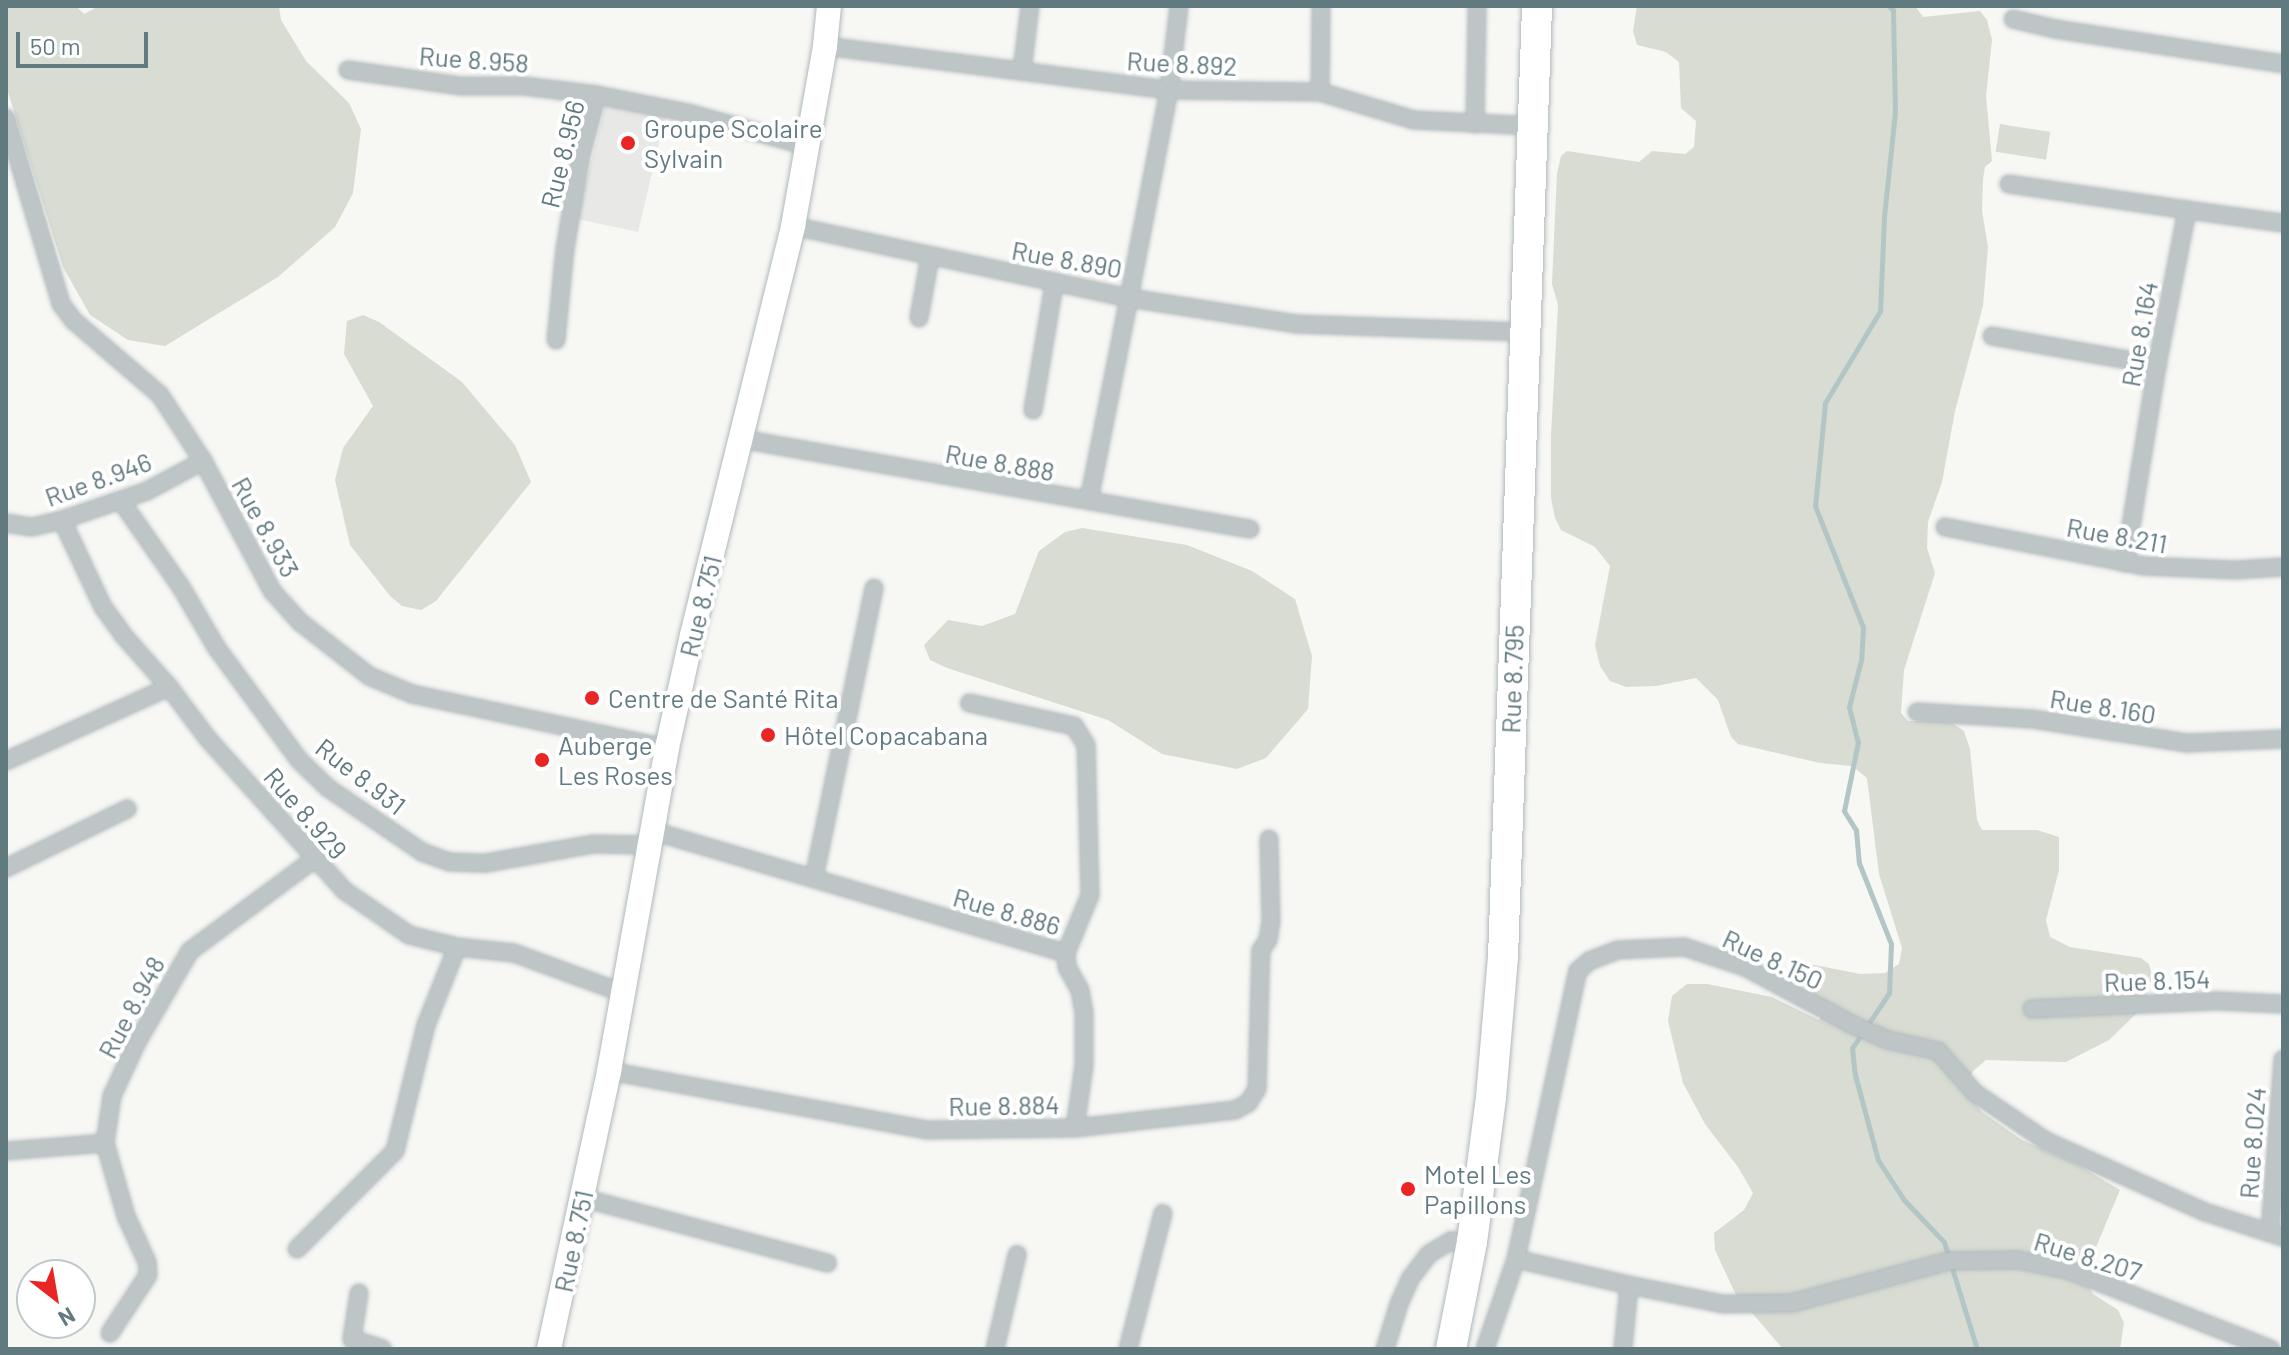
<!DOCTYPE html>
<meta charset="utf-8">
<style>
body{margin:0}
#map{position:relative;width:2289px;height:1355px;overflow:hidden;background:#f7f7f4;font-family:Barlow,sans-serif}
div>[style]{position:absolute}
[style*='--x']{left:calc(var(--x)*1px);top:calc(var(--y)*1px);width:calc(var(--w)*1px);rotate:calc(var(--a)*1deg)}
.built>*{inset:0;background:#e8e8e7}
.green>*{inset:0;background:#d8dcd3;transform-origin:0 0}
.stream>*{height:5px;margin:-2.5px;padding:0 2.5px;transform-origin:2.5px;border-radius:2.5px;background:#b3c6c6}
.roads{filter:drop-shadow(0 0 2px #b0b9bc) drop-shadow(0 0 2px #b0b9bc)}
.street>*{height:16px;margin:-8px;padding:0 8px;transform-origin:8px;border-radius:8px;background:#bec5c7}
.secondary>*{height:24px;margin:-12px;padding:0 12px;transform-origin:12px;border-radius:12px;background:#fff}
.highway>*{height:30px;margin:-15px;padding:0 15px;transform-origin:15px;border-radius:15px;background:#fff}
.dots>*{width:22px;height:22px;translate:-50% -50%;box-sizing:border-box;border:4px solid #fff;border-radius:50%}
span{translate:-50% -50%;white-space:nowrap;text-align:center;line-height:1.15;-webkit-text-stroke:8px #fff;paint-order:stroke}
.street-label{font-size:26px;color:#617a80}
.poi-label{font-size:26px;color:#617a80}
.left{translate:0 -50%;text-align:left}
.frame{position:absolute;inset:0;border:8px solid #617a80;pointer-events:none}
.north{position:absolute;left:16px;top:1259px;width:80px;height:80px;box-sizing:border-box;background:#fff;border:2px solid #c0cacc;border-radius:50%;rotate:149deg;font-size:22px;font-weight:700;line-height:32px;text-align:center;color:#617a80}
.north::after{content:'';display:block;margin:auto;width:28px;height:36px;background:#e92623;clip-path:polygon(50% 0,100% 100%,50% 72%,0 100%)}
.scale{position:absolute;left:16px;top:32px;width:132px;height:36px;box-sizing:border-box;border:4px solid #617a80;border-top:0;padding-left:10px;font-size:24px;line-height:28px;white-space:nowrap;color:#617a80;-webkit-text-stroke:6px #fff;paint-order:stroke}
</style>
<div id="map">
<div class="built">
<i style="clip-path:polygon(609px 104px,666px 114px,638px 232px,577px 219px,605px 107px)"></i>
</div>
<div class="green">
<i style="clip-path:polygon(6px 6px,76px 6px,84px 14px,99px 6px,279px 6px,281px 20px,306px 61px,349px 103px,361px 129px,353px 193px,335px 227px,278px 277px,165px 346px,128px 340px,90px 315px,63px 267px,6px 86px)"></i>
<i style="clip-path:polygon(1637px 6px,1915px 6px,1923px 17px,1980px 11px,1987px 20px,1992px 40px,1986px 96px,1992px 161px,1985px 167px,1983px 179px,1982px 211px,1988px 247px,1983px 306px,1955px 411px,1942px 482px,1928px 522px,1927px 548px,1935px 573px,1904px 670px,1901px 713px,1908px 721px,1949px 721px,1964px 731px,1970px 749px,1977px 820px,1982px 830px,2037px 830px,2059px 837px,2059px 870px,2046px 920px,2050px 937px,2070px 947px,2141px 958px,2149px 964px,2152px 975px,2150px 986px,2138px 1012px,2109px 1040px,2066px 1062px,1986px 1060px,1973px 1071px,1967px 1085px,1967px 1093px,1982px 1112px,2022px 1140px,2078px 1165px,2120px 1190px,2094px 1252px,2087px 1283px,2093px 1294px,2118px 1310px,2124px 1323px,2120px 1349px,1783px 1349px,1735px 1293px,1715px 1250px,1714px 1233px,1744px 1210px,1753px 1193px,1738px 1167px,1705px 1124px,1683px 1083px,1668px 1021px,1672px 996px,1687px 984px,1707px 984px,1772px 997px,1819px 1020px,1823px 1014px,1822px 1005px,1802px 979px,1798px 967px,1810px 964px,1860px 974px,1885px 973px,1899px 964px,1902px 948px,1879px 874px,1867px 778px,1852px 766px,1820px 763px,1738px 744px,1731px 737px,1718px 700px,1696px 678px,1656px 686px,1626px 687px,1610px 681px,1600px 666px,1595px 645px,1610px 566px,1595px 547px,1561px 530px,1555px 518px,1551px 498px,1551px 435px,1558px 305px,1552px 284px,1557px 173px,1561px 156px,1567px 151px,1639px 162px,1652px 151px,1685px 154px,1694px 147px,1696px 121px,1681px 108px,1679px 62px,1666px 52px,1637px 45px,1633px 31px)"></i>
<i style="left:2000px;top:124px;width:51px;height:28px;rotate:9deg"></i>
<i style="clip-path:polygon(363px 315px,379px 322px,462px 382px,515px 445px,531px 482px,436px 601px,421px 610px,402px 606px,390px 596px,350px 545px,335px 480px,343px 448px,373px 406px,344px 354px,347px 321px)"></i>
<i style="clip-path:polygon(1082px 528px,1187px 545px,1252px 571px,1295px 599px,1312px 656px,1308px 709px,1266px 758px,1237px 769px,1162px 754px,1108px 720px,947px 668px,930px 660px,924px 645px,948px 620px,982px 626px,1015px 614px,1039px 551px,1065px 532px)"></i>
</div>
<div class="stream">
<i style="--x:1889;--y:6;--w:6;--a:45"></i>
<i style="--x:1893;--y:10;--w:102;--a:88.9"></i>
<i style="--x:1895;--y:112;--w:106;--a:96"></i>
<i style="--x:1884;--y:217;--w:94;--a:92.4"></i>
<i style="--x:1880;--y:311;--w:107;--a:120.9"></i>
<i style="--x:1825;--y:403;--w:103;--a:95.5"></i>
<i style="--x:1815;--y:506;--w:130;--a:68.4"></i>
<i style="--x:1863;--y:627;--w:33;--a:93"></i>
<i style="--x:1861;--y:660;--w:49;--a:104.3"></i>
<i style="--x:1849;--y:707;--w:36;--a:76"></i>
<i style="--x:1858;--y:742;--w:70;--a:101.5"></i>
<i style="--x:1844;--y:811;--w:22;--a:58"></i>
<i style="--x:1856;--y:830;--w:33;--a:85"></i>
<i style="--x:1859;--y:863;--w:87;--a:68.4"></i>
<i style="--x:1891;--y:944;--w:49;--a:92.3"></i>
<i style="--x:1889;--y:993;--w:66;--a:123.9"></i>
<i style="--x:1852;--y:1048;--w:27;--a:84"></i>
<i style="--x:1855;--y:1075;--w:88;--a:74.9"></i>
<i style="--x:1878;--y:1160;--w:48;--a:57"></i>
<i style="--x:1904;--y:1200;--w:58;--a:46.4"></i>
<i style="--x:1944;--y:1242;--w:112;--a:72.9"></i>
</div>
<div class="roads">
<div class="street">
<i style="--x:2013;--y:19;--w:43;--a:13.4"></i>
<i style="--x:2055;--y:29;--w:231;--a:8.7"></i>
<i style="--x:825;--y:46;--w:347;--a:7.3"></i>
<i style="--x:1169;--y:90;--w:151;--a:0.8"></i>
<i style="--x:1320;--y:92;--w:98;--a:16.6"></i>
<i style="--x:1414;--y:120;--w:121;--a:2.8"></i>
<i style="--x:348;--y:70;--w:113;--a:8.1"></i>
<i style="--x:460;--y:86;--w:64;--a:0"></i>
<i style="--x:524;--y:86;--w:74;--a:7"></i>
<i style="--x:1022;--y:71;--w:65;--a:-83"></i>
<i style="--x:1320;--y:92;--w:86;--a:-89.3"></i>
<i style="--x:6;--y:118;--w:194;--a:73.5"></i>
<i style="--x:61;--y:304;--w:21;--a:53"></i>
<i style="--x:74;--y:321;--w:113;--a:40.7"></i>
<i style="--x:160;--y:395;--w:79;--a:56.9"></i>
<i style="--x:203;--y:461;--w:147;--a:62"></i>
<i style="--x:272;--y:591;--w:42;--a:47.9"></i>
<i style="--x:300;--y:622;--w:88;--a:38"></i>
<i style="--x:369;--y:676;--w:47;--a:22.7"></i>
<i style="--x:412;--y:694;--w:261;--a:12"></i>
<i style="--x:1475;--y:124;--w:118;--a:-89"></i>
<i style="--x:2009;--y:184;--w:180;--a:8.3"></i>
<i style="--x:793;--y:226;--w:344;--a:12.1"></i>
<i style="--x:1129;--y:298;--w:212;--a:-79.1"></i>
<i style="--x:1169;--y:90;--w:85;--a:-83.2"></i>
<i style="--x:919;--y:318;--w:63;--a:-79.9"></i>
<i style="--x:1992;--y:336;--w:168;--a:10"></i>
<i style="--x:556;--y:340;--w:91;--a:-84.4"></i>
<i style="--x:565;--y:249;--w:95;--a:-80.3"></i>
<i style="--x:581;--y:155;--w:62;--a:-75.1"></i>
<i style="--x:597;--y:95;--w:93;--a:11.2"></i>
<i style="--x:688;--y:113;--w:123;--a:15.5"></i>
<i style="--x:1033;--y:410;--w:128;--a:-80.5"></i>
<i style="--x:741;--y:439;--w:517;--a:10.03"></i>
<i style="--x:1087;--y:498;--w:9;--a:-63"></i>
<i style="--x:1091;--y:490;--w:196;--a:-78.8"></i>
<i style="--x:1129;--y:298;--w:169;--a:8.8"></i>
<i style="--x:1296;--y:324;--w:227;--a:2"></i>
<i style="--x:121;--y:501;--w:105;--a:55.1"></i>
<i style="--x:181;--y:587;--w:69;--a:59.7"></i>
<i style="--x:216;--y:647;--w:140;--a:53.7"></i>
<i style="--x:299;--y:760;--w:40;--a:44"></i>
<i style="--x:328;--y:788;--w:114;--a:34.2"></i>
<i style="--x:422;--y:852;--w:29;--a:20"></i>
<i style="--x:449;--y:862;--w:37;--a:2"></i>
<i style="--x:486;--y:863;--w:110;--a:-10"></i>
<i style="--x:594;--y:844;--w:55;--a:1"></i>
<i style="--x:62;--y:520;--w:96;--a:64.8"></i>
<i style="--x:103;--y:607;--w:34;--a:54"></i>
<i style="--x:123;--y:635;--w:69;--a:48.5"></i>
<i style="--x:169;--y:687;--w:65;--a:53.1"></i>
<i style="--x:208;--y:739;--w:205;--a:48"></i>
<i style="--x:345;--y:891;--w:78;--a:34.5"></i>
<i style="--x:409;--y:935;--w:49;--a:14"></i>
<i style="--x:457;--y:947;--w:57;--a:6"></i>
<i style="--x:514;--y:953;--w:116;--a:20.2"></i>
<i style="--x:6;--y:523;--w:26;--a:9"></i>
<i style="--x:32;--y:527;--w:31;--a:-13"></i>
<i style="--x:62;--y:520;--w:90;--a:-18.8"></i>
<i style="--x:147;--y:491;--w:64;--a:-28.2"></i>
<i style="--x:1945;--y:527;--w:202;--a:11.1"></i>
<i style="--x:2143;--y:566;--w:92;--a:2.5"></i>
<i style="--x:2235;--y:570;--w:48;--a:-3.6"></i>
<i style="--x:2125;--y:563;--w:201;--a:-80.8"></i>
<i style="--x:2157;--y:365;--w:158;--a:-79"></i>
<i style="--x:2187;--y:210;--w:97;--a:7.7"></i>
<i style="--x:1917;--y:712;--w:115;--a:3.5"></i>
<i style="--x:2032;--y:719;--w:157;--a:8.8"></i>
<i style="--x:2187;--y:743;--w:96;--a:-2.4"></i>
<i style="--x:6;--y:761;--w:179;--a:-24.4"></i>
<i style="--x:653;--y:831;--w:431;--a:16.5"></i>
<i style="--x:1066;--y:953;--w:63;--a:-67.5"></i>
<i style="--x:1090;--y:895;--w:150;--a:-91.5"></i>
<i style="--x:1086;--y:745;--w:22;--a:-122"></i>
<i style="--x:1074;--y:726;--w:107;--a:-167.6"></i>
<i style="--x:6;--y:868;--w:135;--a:-26"></i>
<i style="--x:814;--y:878;--w:296;--a:-78.3"></i>
<i style="--x:1066;--y:953;--w:14;--a:86"></i>
<i style="--x:1067;--y:967;--w:26;--a:61"></i>
<i style="--x:1080;--y:990;--w:23;--a:80"></i>
<i style="--x:1084;--y:1013;--w:52;--a:90"></i>
<i style="--x:1084;--y:1065;--w:64;--a:98.1"></i>
<i style="--x:2032;--y:1009;--w:185;--a:-2.5"></i>
<i style="--x:2217;--y:1001;--w:66;--a:2.6"></i>
<i style="--x:609;--y:1071;--w:323;--a:10.5"></i>
<i style="--x:927;--y:1130;--w:148;--a:-0.8"></i>
<i style="--x:1075;--y:1128;--w:161;--a:-6.4"></i>
<i style="--x:1235;--y:1110;--w:15;--a:-28"></i>
<i style="--x:1248;--y:1103;--w:17;--a:-57"></i>
<i style="--x:1257;--y:1089;--w:139;--a:-88.4"></i>
<i style="--x:1261;--y:950;--w:12;--a:-55"></i>
<i style="--x:1268;--y:940;--w:18;--a:-81"></i>
<i style="--x:1271;--y:922;--w:83;--a:-91.4"></i>
<i style="--x:6;--y:1151;--w:99;--a:-4.6"></i>
<i style="--x:583;--y:1198;--w:253;--a:14.9"></i>
<i style="--x:2270;--y:1232;--w:173;--a:-85.7"></i>
<i style="--x:297;--y:1249;--w:139;--a:-45"></i>
<i style="--x:395;--y:1151;--w:130;--a:-76.2"></i>
<i style="--x:426;--y:1025;--w:84;--a:-68.3"></i>
<i style="--x:1516;--y:1259;--w:116;--a:13"></i>
<i style="--x:1629;--y:1285;--w:64;--a:95.4"></i>
<i style="--x:1629;--y:1285;--w:96;--a:11.4"></i>
<i style="--x:1723;--y:1304;--w:69;--a:-0.8"></i>
<i style="--x:1792;--y:1303;--w:163;--a:-15"></i>
<i style="--x:1949;--y:1261;--w:69;--a:-0.8"></i>
<i style="--x:2018;--y:1260;--w:51;--a:11.3"></i>
<i style="--x:2068;--y:1270;--w:218;--a:21.3"></i>
<i style="--x:359;--y:1293;--w:47;--a:98.7"></i>
<i style="--x:352;--y:1339;--w:32;--a:18"></i>
<i style="--x:110;--y:1333;--w:69;--a:-56.8"></i>
<i style="--x:148;--y:1275;--w:13;--a:-94"></i>
<i style="--x:147;--y:1262;--w:51;--a:-114.5"></i>
<i style="--x:126;--y:1216;--w:76;--a:-106"></i>
<i style="--x:105;--y:1143;--w:48;--a:-81.5"></i>
<i style="--x:112;--y:1096;--w:60;--a:-65.2"></i>
<i style="--x:137;--y:1042;--w:105;--a:-59.8"></i>
<i style="--x:190;--y:951;--w:153;--a:-36.5"></i>
<i style="--x:995;--y:1349;--w:97;--a:-76.8"></i>
<i style="--x:1128;--y:1349;--w:140;--a:-75.6"></i>
<i style="--x:1385;--y:1349;--w:47;--a:-72.7"></i>
<i style="--x:1399;--y:1304;--w:27;--a:-66"></i>
<i style="--x:1410;--y:1279;--w:31;--a:-53"></i>
<i style="--x:1429;--y:1254;--w:26;--a:-31"></i>
<i style="--x:1451;--y:1241;--w:21;--a:3"></i>
<i style="--x:1485;--y:1349;--w:95;--a:-71"></i>
<i style="--x:1516;--y:1259;--w:295;--a:-77.9"></i>
<i style="--x:1578;--y:971;--w:15;--a:-42"></i>
<i style="--x:1589;--y:961;--w:30;--a:-21"></i>
<i style="--x:1617;--y:950;--w:67;--a:-2.6"></i>
<i style="--x:1684;--y:947;--w:64;--a:18.2"></i>
<i style="--x:1745;--y:967;--w:123;--a:28.2"></i>
<i style="--x:1853;--y:1025;--w:38;--a:23"></i>
<i style="--x:1888;--y:1040;--w:51;--a:12.4"></i>
<i style="--x:1938;--y:1051;--w:56;--a:48.6"></i>
<i style="--x:1975;--y:1093;--w:86;--a:34.1"></i>
<i style="--x:2046;--y:1141;--w:174;--a:24.1"></i>
<i style="--x:2205;--y:1212;--w:82;--a:17.8"></i>
</div>
<div class="secondary">
<i style="--x:549;--y:1349;--w:284;--a:-77.8"></i>
<i style="--x:609;--y:1071;--w:328;--a:-79.8"></i>
<i style="--x:667;--y:748;--w:116;--a:-77.5"></i>
<i style="--x:692;--y:635;--w:421;--a:-76.1"></i>
<i style="--x:793;--y:226;--w:183;--a:-79.9"></i>
<i style="--x:825;--y:46;--w:40;--a:-84.3"></i>
</div>
<div class="highway">
<i style="--x:1451;--y:1349;--w:109;--a:-78.9"></i>
<i style="--x:1472;--y:1242;--w:146;--a:-82.5"></i>
<i style="--x:1491;--y:1097;--w:141;--a:-85.1"></i>
<i style="--x:1503;--y:957;--w:952;--a:-87.95"></i>
</div>
</div>
<div class="dots">
<i style="left:628px;top:143px;background:#e92623"></i>
<i style="left:592px;top:698px;background:#e92623"></i>
<i style="left:768px;top:735px;background:#e92623"></i>
<i style="left:542px;top:760px;background:#e92623"></i>
<i style="left:1408px;top:1189px;background:#e92623"></i>
</div>
<div class="street-label">
<span style="left:474px;top:59px;rotate:4deg">Rue 8.958</span>
<span style="left:1182px;top:63px;rotate:3deg">Rue 8.892</span>
<span style="left:562px;top:154px;rotate:-76deg">Rue 8.956</span>
<span style="left:1067px;top:259px;rotate:10deg">Rue 8.890</span>
<span style="left:2139px;top:334px;rotate:-80deg">Rue 8.164</span>
<span style="left:1000px;top:462px;rotate:10deg">Rue 8.888</span>
<span style="left:98px;top:479px;rotate:-20deg">Rue 8.946</span>
<span style="left:266px;top:527px;rotate:61deg">Rue 8.933</span>
<span style="left:2117px;top:535px;rotate:10deg">Rue 8.211</span>
<span style="left:700px;top:606px;rotate:-76deg">Rue 8.751</span>
<span style="left:1512px;top:679px;rotate:-88deg">Rue 8.795</span>
<span style="left:2103px;top:706px;rotate:9deg">Rue 8.160</span>
<span style="left:361px;top:776px;rotate:38deg">Rue 8.931</span>
<span style="left:306px;top:813px;rotate:49deg">Rue 8.929</span>
<span style="left:1007px;top:911px;rotate:16deg">Rue 8.886</span>
<span style="left:1773px;top:959px;rotate:25deg">Rue 8.150</span>
<span style="left:2157px;top:980px;rotate:-2deg">Rue 8.154</span>
<span style="left:131px;top:1007px;rotate:-62deg">Rue 8.948</span>
<span style="left:1004px;top:1105px;rotate:-1deg">Rue 8.884</span>
<span style="left:2252px;top:1143px;rotate:-86deg">Rue 8.024</span>
<span style="left:573px;top:1241px;rotate:-78deg">Rue 8.751</span>
<span style="left:2088px;top:1256px;rotate:17deg">Rue 8.207</span>
</div>
<div class="poi-label">
<span class="left" style="left:644px;top:143px">Groupe Scolaire<br>Sylvain</span>
<span class="left" style="left:608px;top:698px">Centre de Santé Rita</span>
<span class="left" style="left:784px;top:735px">Hôtel Copacabana</span>
<span class="left" style="left:558px;top:760px">Auberge<br>Les Roses</span>
<span class="left" style="left:1424px;top:1189px">Motel Les<br>Papillons</span>
</div>
<div class="frame"></div>
<div class="north">N</div>
<div class="scale">50 m</div>
</div>
